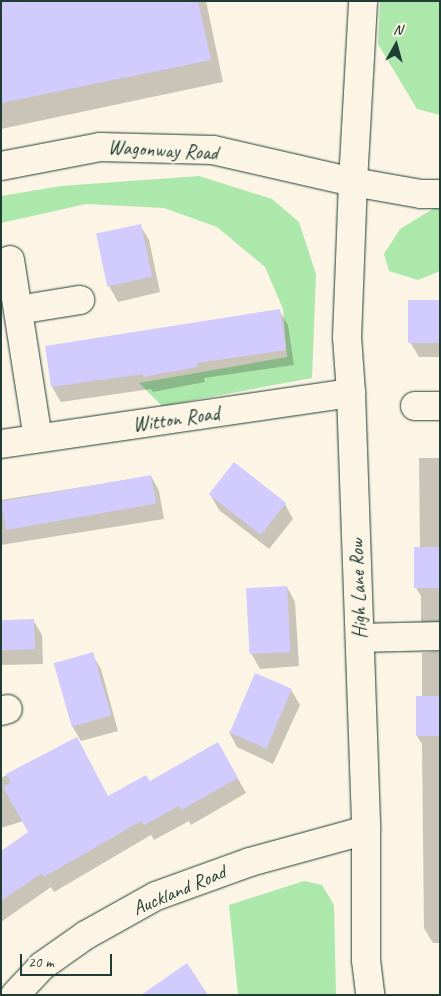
<!DOCTYPE html>
<style>
body{margin:0}
#map{position:relative;width:441px;height:996px;overflow:hidden;background:#fcf5e5;font-family:Caveat,sans-serif}
div>[style]{position:absolute}
[style*='--x']{left:calc(var(--x)*1px);top:calc(var(--y)*1px);width:calc(var(--w)*1px);rotate:calc(var(--a)*1deg)}
.green>*{inset:0;background:#ace7ac}
.shadow>*{inset:0;background:#0003}
.building>*{inset:0;background:#d2cbfe;transform-origin:0 0}
.roads{filter:drop-shadow(0 0 1px #1f3d34) drop-shadow(0 0 1px #1f3d34)}
.minor>*{height:28px;margin:-14px;padding:0 14px;transform-origin:14px;border-radius:14px;background:#fcf5e5}
.tertiary>*{height:28px;margin:-14px;padding:0 14px;transform-origin:14px;border-radius:14px;background:#fcf5e5}
.secondary>*{height:28px;margin:-14px;padding:0 14px;transform-origin:14px;border-radius:14px;background:#fcf5e5}
span{translate:-50% -50%;white-space:nowrap;text-align:center;line-height:1.15;-webkit-text-stroke:4.5px #fcf5e5;paint-order:stroke}
.street-label{font-size:20px;color:#1f3d34}
.frame{position:absolute;inset:0;border:2px solid #1f3d34;pointer-events:none}
.north{position:absolute;left:371px;top:20px;width:50px;height:50px;-webkit-text-stroke:4px #fcf5e5;paint-order:stroke;rotate:7deg;font-size:14px;font-weight:700;line-height:20px;text-align:center;color:#1f3d34}
.north::after{content:'';display:block;margin:auto;width:18px;height:22px;background:#1f3d34;clip-path:polygon(50% 0,100% 100%,50% 72%,0 100%)}
.scale{position:absolute;left:20px;top:954px;width:92px;height:22px;box-sizing:border-box;border:2px solid #1f3d34;border-top:0;padding-left:6px;font-size:15px;line-height:18px;white-space:nowrap;color:#1f3d34;-webkit-text-stroke:4px #fcf5e5;paint-order:stroke}
</style>
<div id="map">
<div class="green">
<i style="clip-path:polygon(380px 1px,440px 1px,440px 115px,417px 109px,378px 44px)"></i>
<i style="clip-path:polygon(199px 176px,272px 199px,299px 222px,316px 274px,312px 378px,162px 406px,139px 383px,287px 357px,283px 309px,265px 267px,217px 227px,164px 208px,86px 204px,1px 223px,1px 196px,61px 186px)"></i>
<i style="clip-path:polygon(436px 207px,440px 207px,440px 271px,418px 280px,389px 271px,384px 254px,400px 229px)"></i>
<i style="clip-path:polygon(304px 881px,322px 885px,334px 905px,336px 995px,238px 995px,229px 905px)"></i>
</div>
<div class="shadow">
<i style="clip-path:polygon(1px 1px,206px 1px,223px 82px,1px 129px)"></i>
<i style="clip-path:polygon(140px 225px,149px 240px,160px 292px,118px 302px,109px 286px)"></i>
<i style="clip-path:polygon(440px 301px,440px 357px,419px 357px,410px 342px)"></i>
<i style="clip-path:polygon(279px 310px,288px 325px,294px 365px,204px 378px,205px 382px,153px 392px,151px 389px,61px 402px,52px 387px,46px 348px)"></i>
<i style="clip-path:polygon(419px 458px,440px 458px,440px 635px,430px 636px,421px 621px,421px 596px,416px 588px,420px 549px)"></i>
<i style="clip-path:polygon(151px 476px,159px 491px,164px 519px,1px 545px,1px 500px)"></i>
<i style="clip-path:polygon(210px 494px,285px 504px,293px 519px,269px 549px,219px 510px)"></i>
<i style="clip-path:polygon(287px 587px,295px 602px,299px 666px,260px 669px,251px 653px)"></i>
<i style="clip-path:polygon(33px 620px,42px 635px,43px 664px,1px 665px,1px 621px)"></i>
<i style="clip-path:polygon(440px 651px,440px 943px,433px 943px,424px 928px,422px 744px,417px 736px,422px 697px,422px 653px)"></i>
<i style="clip-path:polygon(92px 654px,101px 669px,118px 731px,81px 741px,72px 726px)"></i>
<i style="clip-path:polygon(291px 690px,300px 705px,273px 764px,237px 747px,229px 732px)"></i>
<i style="clip-path:polygon(76px 738px,108px 797px,149px 783px,218px 743px,246px 793px,191px 825px,189px 821px,154px 840px,151px 835px,54px 892px,51px 887px,1px 922px,1px 852px,61px 809px,1px 828px,1px 778px)"></i>
</div>
<div class="building">
<i style="clip-path:polygon(1px 1px,198px 1px,211px 60px,1px 103px)"></i>
<i style="left:141px;top:224px;width:54px;height:46px;rotate:78deg"></i>
<i style="left:408px;top:300px;width:32px;height:43px"></i>
<i style="clip-path:polygon(280px 309px,286px 350px,197px 363px,197px 367px,143px 377px,143px 374px,51px 387px,45px 346px)"></i>
<i style="left:234px;top:462px;width:66px;height:41px;rotate:38deg"></i>
<i style="left:151px;top:475px;width:29px;height:152px;rotate:80deg"></i>
<i style="left:414px;top:547px;width:26px;height:41px"></i>
<i style="left:287px;top:586px;width:66px;height:41px;rotate:87deg"></i>
<i style="left:34px;top:619px;width:30px;height:33px;rotate:88deg"></i>
<i style="left:93px;top:652px;width:66px;height:41px;rotate:74deg"></i>
<i style="left:255px;top:673px;width:40px;height:65px;rotate:23deg"></i>
<i style="left:416px;top:696px;width:24px;height:40px"></i>
<i style="clip-path:polygon(77px 737px,108px 796px,146px 775px,150px 781px,218px 742px,238px 778px,181px 810px,179px 806px,144px 825px,141px 821px,44px 877px,42px 873px,1px 901px,1px 851px,28px 832px,3px 787px,11px 783px,6px 774px)"></i>
<i style="clip-path:polygon(187px 963px,208px 995px,141px 995px)"></i>
</div>
<div class="roads">
<div class="minor">
<i style="--x:353;--y:182;--w:181;--a:-86.8"></i>
<i style="--x:10;--y:260;--w:180;--a:81.1"></i>
<i style="--x:18;--y:310;--w:63;--a:-9.2"></i>
<i style="--x:415;--y:406;--w:25;--a:0"></i>
<i style="--x:1;--y:444;--w:354;--a:-8.3"></i>
<i style="--x:360;--y:638;--w:80;--a:-1.4"></i>
<i style="--x:1;--y:711;--w:7;--a:-16"></i>
<i style="--x:15;--y:995;--w:40;--a:-47"></i>
<i style="--x:42;--y:966;--w:54;--a:-35.2"></i>
<i style="--x:86;--y:935;--w:80;--a:-29.1"></i>
<i style="--x:156;--y:896;--w:100;--a:-19.9"></i>
<i style="--x:250;--y:862;--w:120;--a:-15.4"></i>
</div>
<div class="tertiary">
<i style="--x:353;--y:182;--w:155;--a:92.2"></i>
<i style="--x:347;--y:337;--w:56;--a:85.9"></i>
<i style="--x:351;--y:393;--w:437;--a:88"></i>
<i style="--x:366;--y:830;--w:130;--a:90"></i>
<i style="--x:366;--y:960;--w:35;--a:83"></i>
</div>
<div class="secondary">
<i style="--x:1;--y:166;--w:101;--a:-10.9"></i>
<i style="--x:100;--y:147;--w:113;--a:1.5"></i>
<i style="--x:213;--y:150;--w:144;--a:12.9"></i>
<i style="--x:353;--y:182;--w:69;--a:10"></i>
<i style="--x:421;--y:194;--w:19;--a:0"></i>
</div>
</div>
<div class="street-label">
<span style="left:163px;top:150px;rotate:3deg">Wagonway Road</span>
<span style="left:176px;top:419px;rotate:-8deg">Witton Road</span>
<span style="left:358px;top:589px;rotate:-92deg">High Lane Row</span>
<span style="left:179px;top:890px;rotate:-23deg">Auckland Road</span>
</div>
<div class="frame"></div>
<div class="north">N</div>
<div class="scale">20 m</div>
</div>
